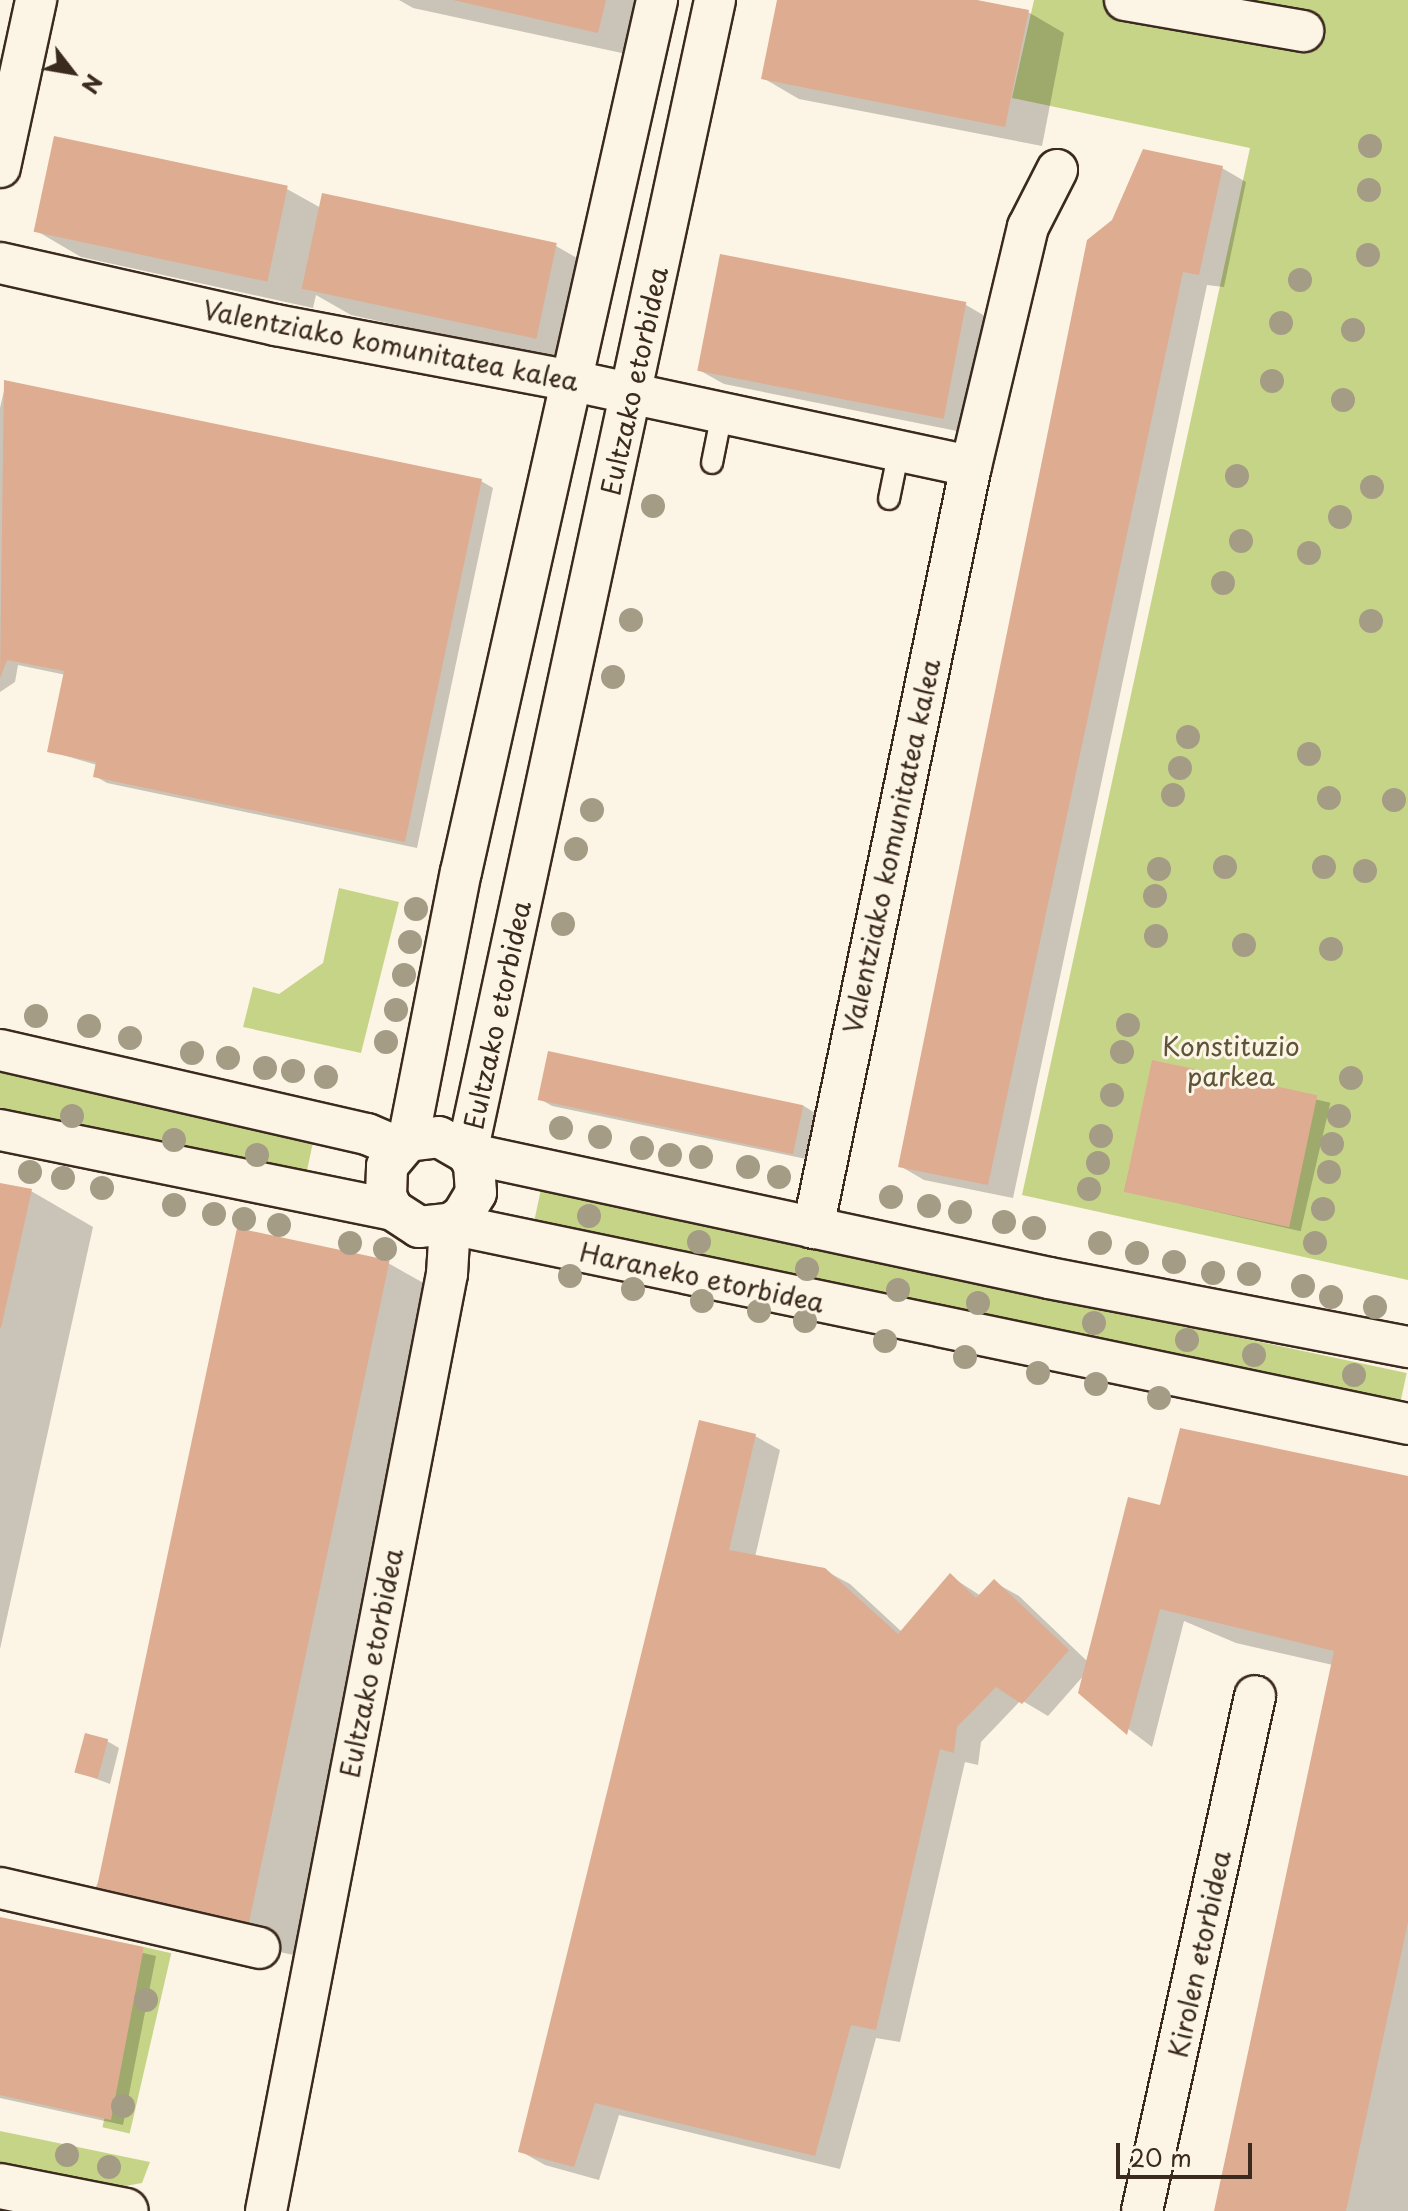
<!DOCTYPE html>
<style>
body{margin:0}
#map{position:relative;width:1408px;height:2211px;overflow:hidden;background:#fcf5e5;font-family:"Playpen Sans",sans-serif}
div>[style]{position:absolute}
.green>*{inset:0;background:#c6d488;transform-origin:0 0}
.shadow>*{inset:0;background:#0003;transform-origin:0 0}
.building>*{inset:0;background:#deac91;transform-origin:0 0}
.roads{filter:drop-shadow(2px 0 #3b2a1e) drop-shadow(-2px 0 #3b2a1e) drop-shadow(0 2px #3b2a1e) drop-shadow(0 -2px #3b2a1e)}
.lane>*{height:20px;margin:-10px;padding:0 10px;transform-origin:10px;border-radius:10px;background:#fcf5e5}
.street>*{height:40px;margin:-20px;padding:0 20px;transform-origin:20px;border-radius:20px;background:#fcf5e5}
.secondary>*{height:44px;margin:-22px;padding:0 22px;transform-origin:22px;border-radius:22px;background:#fcf5e5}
.trees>*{width:24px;height:24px;margin:-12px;border-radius:50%;background:#a59c86}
span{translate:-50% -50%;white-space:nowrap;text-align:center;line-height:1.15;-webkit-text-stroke:6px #fcf5e5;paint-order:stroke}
.street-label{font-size:26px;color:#3b2a1e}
.park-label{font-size:26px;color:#5e5438}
.north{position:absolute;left:32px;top:32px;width:80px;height:80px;-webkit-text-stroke:6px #fcf5e5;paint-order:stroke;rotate:121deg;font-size:22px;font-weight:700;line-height:32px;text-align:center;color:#3b2a1e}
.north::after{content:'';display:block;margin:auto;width:28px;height:36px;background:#3b2a1e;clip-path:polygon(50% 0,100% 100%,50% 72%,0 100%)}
.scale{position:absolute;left:1116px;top:2143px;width:136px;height:36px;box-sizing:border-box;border:4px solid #3b2a1e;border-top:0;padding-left:10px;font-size:24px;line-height:28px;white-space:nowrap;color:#3b2a1e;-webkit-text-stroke:6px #fcf5e5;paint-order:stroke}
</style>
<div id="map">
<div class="green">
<div style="clip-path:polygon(1034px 0,1408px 0,1408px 1280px,1022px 1195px,1250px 148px,1012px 98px)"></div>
<div style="clip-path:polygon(339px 888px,399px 902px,361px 1053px,243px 1027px,253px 987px,279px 994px,323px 963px)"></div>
<div style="left:0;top:1071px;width:321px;height:40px;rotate:12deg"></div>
<div style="left:541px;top:1189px;width:885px;height:35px;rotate:12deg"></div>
<div style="left:144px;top:1947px;width:28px;height:185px;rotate:13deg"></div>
<div style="clip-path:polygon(0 2131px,150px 2162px,142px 2183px,120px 2187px,0 2164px)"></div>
</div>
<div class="shadow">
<div style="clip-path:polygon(399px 0,658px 0,645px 58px,413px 8px)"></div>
<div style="clip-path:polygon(779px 0,967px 0,1028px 12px,1064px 33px,1042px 146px,799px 99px,763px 78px)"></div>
<div style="clip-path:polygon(1222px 168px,1246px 182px,1224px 287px,1207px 285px,1013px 1198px,924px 1180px,900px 1166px,1089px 242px)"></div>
<div style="clip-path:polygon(287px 189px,321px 208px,556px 246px,603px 273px,582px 365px,351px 315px,316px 295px,313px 308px,81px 257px,35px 230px)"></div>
<div style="clip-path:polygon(966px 305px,990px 319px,967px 433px,724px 384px,699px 370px)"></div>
<div style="clip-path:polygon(6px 382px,481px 481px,493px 488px,417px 848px,107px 783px,95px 776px,97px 765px,49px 751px,66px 675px,18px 665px,15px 682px,0 692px,0 408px)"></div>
<div style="left:1154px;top:1062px;width:181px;height:132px;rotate:13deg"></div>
<div style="clip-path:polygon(540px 1099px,804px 1106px,815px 1113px,806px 1159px,552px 1106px)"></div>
<div style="clip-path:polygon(0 1185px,31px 1191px,93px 1227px,0 1649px)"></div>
<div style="clip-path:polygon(388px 1263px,450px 1298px,307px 1958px,157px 1925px,95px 1889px)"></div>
<div style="clip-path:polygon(1181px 1430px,1408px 1478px,1408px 2211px,1216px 2211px,1333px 1665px,1236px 1643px,1184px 1621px,1152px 1747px,1080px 1692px,1085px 1674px,1048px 1716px,1021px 1700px,981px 1742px,978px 1765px,965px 1762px,900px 2042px,876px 2038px,840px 2169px,619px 2115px,599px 2180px,545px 2165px,520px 2151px,755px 1436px,780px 1450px,755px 1557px,824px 1570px,850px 1584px,902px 1632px,950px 1576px,981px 1596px,994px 1582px,1019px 1596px,1088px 1662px,1162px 1507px)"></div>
<div style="clip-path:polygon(107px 1741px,119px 1748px,110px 1784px,78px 1772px)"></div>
<div style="clip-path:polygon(0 1919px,156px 1956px,123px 2125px,0 2098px)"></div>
</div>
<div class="building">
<div style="clip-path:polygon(453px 0,606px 0,598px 33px)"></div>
<div style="clip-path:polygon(777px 0,977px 0,1029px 10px,1005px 127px,761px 79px)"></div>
<div style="left:54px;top:136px;width:239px;height:98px;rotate:12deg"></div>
<div style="clip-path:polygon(1143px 149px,1223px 166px,1199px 275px,1183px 272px,988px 1185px,898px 1167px,1087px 240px,1112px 220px)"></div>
<div style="left:322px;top:193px;width:240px;height:98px;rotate:12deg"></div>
<div style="left:720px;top:254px;width:251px;height:119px;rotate:11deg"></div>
<div style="clip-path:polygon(4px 380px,482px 479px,405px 842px,93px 777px,96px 762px,47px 752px,64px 671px,7px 660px,0 678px)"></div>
<div style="left:548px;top:1051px;width:261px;height:50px;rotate:12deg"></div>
<div style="left:1152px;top:1060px;width:169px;height:135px;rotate:12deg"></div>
<div style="clip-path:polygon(0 1183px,32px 1189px,1px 1328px,0 1327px)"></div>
<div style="left:237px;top:1228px;width:156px;height:677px;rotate:12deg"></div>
<div style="clip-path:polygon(699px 1420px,756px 1434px,729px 1550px,825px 1568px,898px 1634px,950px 1573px,976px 1598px,994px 1579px,1069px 1650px,1022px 1704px,996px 1687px,957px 1727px,954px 1753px,940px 1749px,876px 2030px,851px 2025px,815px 2156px,595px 2103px,574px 2167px,518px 2152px)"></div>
<div style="clip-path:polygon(1180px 1428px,1408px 1476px,1408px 1922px,1346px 2211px,1214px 2211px,1334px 1651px,1160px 1609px,1127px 1735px,1078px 1693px,1128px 1497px,1160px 1505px)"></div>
<div style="left:85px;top:1733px;width:24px;height:41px;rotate:15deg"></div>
<div style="clip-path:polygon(0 1917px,144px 1947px,111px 2120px,0 2095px)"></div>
</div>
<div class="roads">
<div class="lane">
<div style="left:712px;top:463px;width:51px;rotate:-78.7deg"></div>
<div style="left:889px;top:499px;width:50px;rotate:-78.5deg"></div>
</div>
<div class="street">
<div style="left:1125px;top:0;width:181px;rotate:9.9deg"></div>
<div style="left:0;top:167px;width:171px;rotate:-77.8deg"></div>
<div style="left:0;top:263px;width:283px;rotate:12.7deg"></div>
<div style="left:276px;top:325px;width:302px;rotate:10.7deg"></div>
<div style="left:573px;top:381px;width:407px;rotate:12.1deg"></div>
<div style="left:0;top:1050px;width:376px;rotate:12.9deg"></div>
<div style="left:367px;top:1134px;width:36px;rotate:23deg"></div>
<div style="left:0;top:1130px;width:401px;rotate:11.5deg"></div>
<div style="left:393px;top:1210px;width:31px;rotate:33deg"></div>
<div style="left:419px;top:1227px;width:31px;rotate:-6deg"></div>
<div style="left:450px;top:1224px;width:979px;rotate:11.79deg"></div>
<div style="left:408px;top:1141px;width:31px;rotate:-7deg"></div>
<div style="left:439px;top:1137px;width:32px;rotate:30deg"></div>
<div style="left:467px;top:1153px;width:595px;rotate:12.12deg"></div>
<div style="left:1049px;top:1278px;width:366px;rotate:10.9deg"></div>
<div style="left:393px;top:1210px;width:16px;rotate:-117deg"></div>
<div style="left:386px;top:1196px;width:30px;rotate:-88deg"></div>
<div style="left:387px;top:1166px;width:33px;rotate:-50deg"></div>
<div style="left:408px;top:1141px;width:274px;rotate:-78.9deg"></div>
<div style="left:461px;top:872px;width:894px;rotate:-77.33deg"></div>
<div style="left:450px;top:1224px;width:14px;rotate:-34deg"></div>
<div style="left:462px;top:1216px;width:27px;rotate:-59deg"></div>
<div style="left:476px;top:1193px;width:28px;rotate:-94deg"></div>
<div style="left:474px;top:1165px;width:14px;rotate:-120deg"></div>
<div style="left:467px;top:1153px;width:1179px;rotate:-77.86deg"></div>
<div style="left:813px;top:1228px;width:778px;rotate:-78.29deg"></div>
<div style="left:971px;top:466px;width:246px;rotate:-76.6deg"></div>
<div style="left:1028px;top:227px;width:64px;rotate:-63deg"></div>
<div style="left:0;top:1888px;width:266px;rotate:13deg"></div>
<div style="left:266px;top:2211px;width:954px;rotate:-79.07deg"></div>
<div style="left:447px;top:1274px;width:50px;rotate:-86.6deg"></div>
<div style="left:1142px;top:2211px;width:527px;rotate:-77.62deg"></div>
</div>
<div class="secondary">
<div style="left:0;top:2186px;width:128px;rotate:11.2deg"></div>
</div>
</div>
<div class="trees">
<div style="left:1370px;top:146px"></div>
<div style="left:1369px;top:190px"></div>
<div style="left:1368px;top:255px"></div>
<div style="left:1300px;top:280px"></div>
<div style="left:1281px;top:323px"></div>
<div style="left:1353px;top:330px"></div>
<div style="left:1272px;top:381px"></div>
<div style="left:1343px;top:400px"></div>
<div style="left:1237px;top:476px"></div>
<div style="left:1372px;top:487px"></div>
<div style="left:653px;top:506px"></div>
<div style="left:1340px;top:517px"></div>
<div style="left:1241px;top:541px"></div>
<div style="left:1309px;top:553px"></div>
<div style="left:1223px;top:583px"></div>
<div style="left:631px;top:620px"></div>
<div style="left:1371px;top:621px"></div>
<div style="left:613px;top:677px"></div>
<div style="left:1188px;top:737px"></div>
<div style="left:1309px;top:754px"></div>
<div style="left:1180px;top:768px"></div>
<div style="left:1173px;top:795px"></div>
<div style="left:1329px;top:798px"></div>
<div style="left:1394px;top:800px"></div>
<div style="left:592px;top:810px"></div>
<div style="left:576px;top:849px"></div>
<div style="left:1225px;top:867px"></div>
<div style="left:1324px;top:867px"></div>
<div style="left:1159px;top:869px"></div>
<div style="left:1365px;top:871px"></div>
<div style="left:1155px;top:896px"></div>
<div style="left:416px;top:909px"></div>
<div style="left:563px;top:924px"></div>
<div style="left:1156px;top:936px"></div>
<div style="left:410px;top:942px"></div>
<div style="left:1244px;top:945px"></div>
<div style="left:1331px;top:949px"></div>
<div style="left:404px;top:975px"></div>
<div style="left:396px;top:1010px"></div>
<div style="left:36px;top:1016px"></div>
<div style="left:1128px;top:1025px"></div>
<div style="left:89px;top:1026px"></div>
<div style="left:130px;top:1038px"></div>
<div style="left:386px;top:1042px"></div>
<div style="left:1122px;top:1052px"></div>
<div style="left:192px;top:1053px"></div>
<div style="left:228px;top:1058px"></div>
<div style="left:265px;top:1068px"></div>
<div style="left:293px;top:1071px"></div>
<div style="left:326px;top:1077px"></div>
<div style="left:1351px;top:1078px"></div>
<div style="left:1112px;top:1095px"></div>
<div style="left:72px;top:1116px"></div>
<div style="left:1339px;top:1116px"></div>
<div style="left:561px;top:1128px"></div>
<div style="left:1101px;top:1136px"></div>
<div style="left:600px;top:1137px"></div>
<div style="left:174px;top:1140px"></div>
<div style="left:1332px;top:1144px"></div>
<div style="left:642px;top:1148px"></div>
<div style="left:257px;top:1155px"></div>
<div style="left:670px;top:1155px"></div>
<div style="left:701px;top:1157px"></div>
<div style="left:1098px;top:1163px"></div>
<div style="left:748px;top:1167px"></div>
<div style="left:30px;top:1172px"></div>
<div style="left:1329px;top:1172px"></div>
<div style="left:779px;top:1177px"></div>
<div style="left:63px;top:1178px"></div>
<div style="left:102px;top:1188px"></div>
<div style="left:1089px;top:1189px"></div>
<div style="left:891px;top:1197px"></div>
<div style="left:174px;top:1205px"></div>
<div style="left:929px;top:1206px"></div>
<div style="left:1323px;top:1209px"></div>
<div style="left:960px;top:1212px"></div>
<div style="left:214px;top:1214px"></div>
<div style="left:589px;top:1216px"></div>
<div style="left:244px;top:1219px"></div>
<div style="left:1004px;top:1222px"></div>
<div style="left:279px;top:1225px"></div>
<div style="left:1034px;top:1228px"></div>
<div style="left:699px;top:1242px"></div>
<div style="left:350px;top:1243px"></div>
<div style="left:1100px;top:1243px"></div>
<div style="left:1315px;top:1243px"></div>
<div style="left:385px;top:1249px"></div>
<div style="left:1137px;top:1253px"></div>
<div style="left:1174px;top:1262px"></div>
<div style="left:807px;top:1269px"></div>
<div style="left:1213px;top:1273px"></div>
<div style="left:1249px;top:1274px"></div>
<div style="left:570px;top:1276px"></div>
<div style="left:1303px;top:1286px"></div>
<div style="left:633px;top:1289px"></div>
<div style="left:898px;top:1290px"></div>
<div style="left:1331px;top:1297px"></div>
<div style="left:702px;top:1301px"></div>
<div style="left:978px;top:1303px"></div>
<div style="left:1375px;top:1307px"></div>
<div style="left:759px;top:1311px"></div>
<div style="left:805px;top:1321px"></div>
<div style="left:1094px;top:1323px"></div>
<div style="left:1187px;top:1340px"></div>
<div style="left:885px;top:1341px"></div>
<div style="left:1254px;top:1355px"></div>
<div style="left:965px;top:1357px"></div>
<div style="left:1038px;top:1373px"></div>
<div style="left:1354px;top:1375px"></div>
<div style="left:1096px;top:1384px"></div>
<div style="left:1159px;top:1398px"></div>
<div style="left:146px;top:2000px"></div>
<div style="left:123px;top:2106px"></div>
<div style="left:67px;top:2155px"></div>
<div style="left:109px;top:2167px"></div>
</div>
<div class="street-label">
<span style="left:391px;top:345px;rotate:11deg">Valentziako komunitatea kalea</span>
<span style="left:634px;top:381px;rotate:-78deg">Eultzako etorbidea</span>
<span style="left:891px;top:846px;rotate:-78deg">Valentziako komunitatea kalea</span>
<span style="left:497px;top:1015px;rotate:-78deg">Eultzako etorbidea</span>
<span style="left:702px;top:1277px;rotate:12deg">Haraneko etorbidea</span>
<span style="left:371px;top:1663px;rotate:-79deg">Eultzako etorbidea</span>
<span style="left:1199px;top:1954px;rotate:-78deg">Kirolen etorbidea</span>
</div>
<div class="park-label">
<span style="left:1231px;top:1061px">Konstituzio<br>parkea</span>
</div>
<div class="north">N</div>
<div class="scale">20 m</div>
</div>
